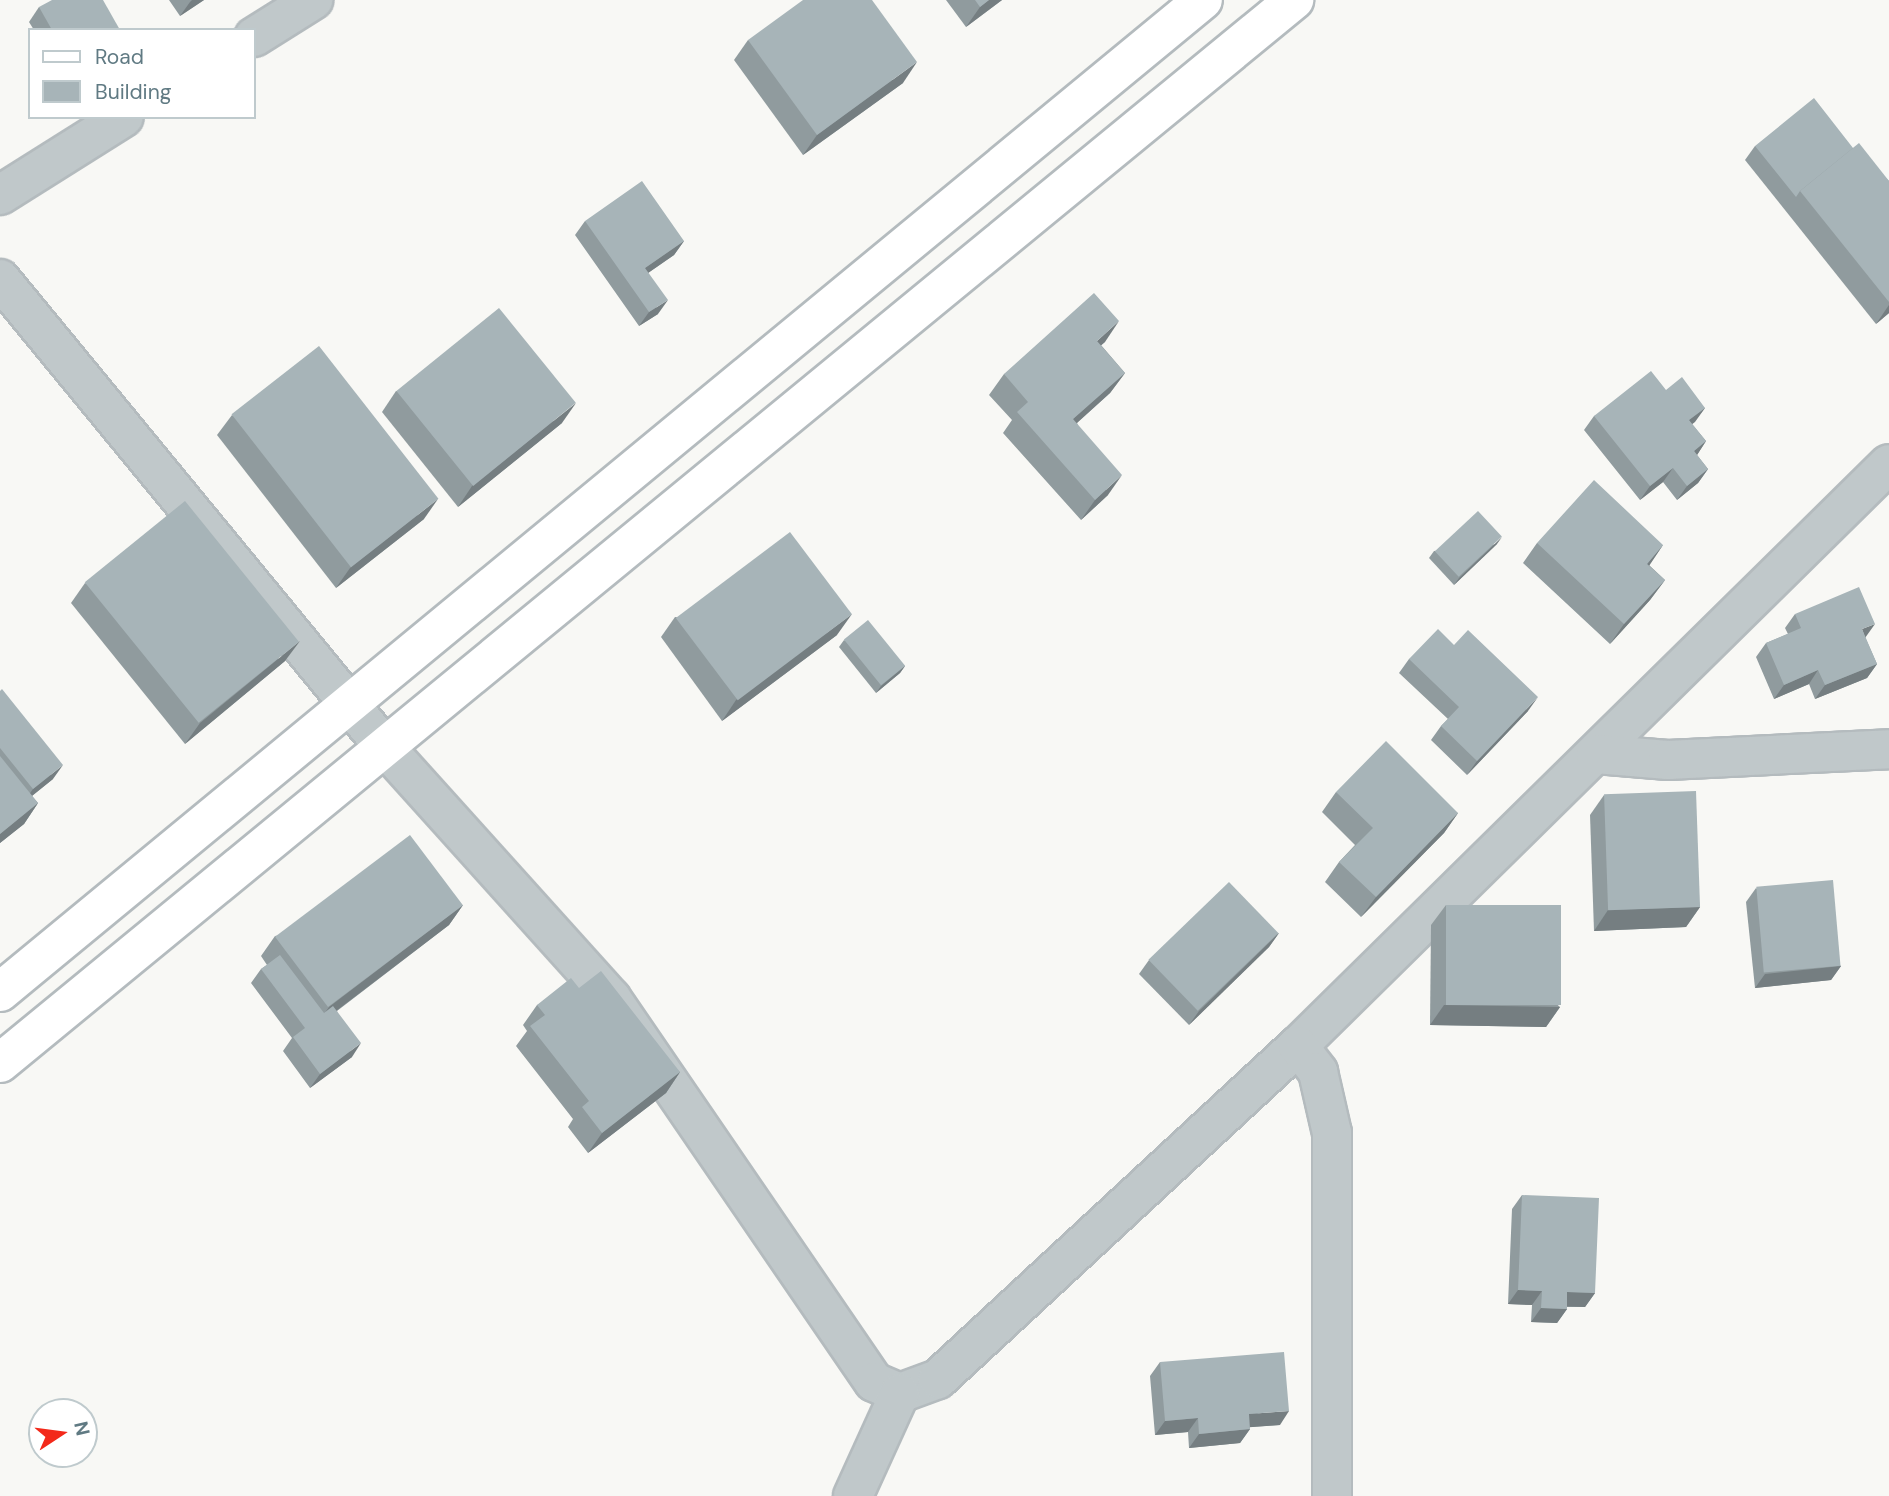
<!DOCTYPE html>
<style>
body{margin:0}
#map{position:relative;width:1889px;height:1496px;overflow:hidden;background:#f8f8f5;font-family:"DM Sans",sans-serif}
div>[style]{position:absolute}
.roads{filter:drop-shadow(2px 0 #b4bbbe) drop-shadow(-2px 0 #b4bbbe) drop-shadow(0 2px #b4bbbe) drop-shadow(0 -2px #b4bbbe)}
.minor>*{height:38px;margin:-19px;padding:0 19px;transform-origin:19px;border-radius:19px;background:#c0c8ca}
.major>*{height:38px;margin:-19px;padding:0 19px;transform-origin:19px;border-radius:19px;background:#fff}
.wall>*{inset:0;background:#909b9e}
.shaded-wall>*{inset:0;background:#757e81}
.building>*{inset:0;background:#a7b4b8;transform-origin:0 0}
span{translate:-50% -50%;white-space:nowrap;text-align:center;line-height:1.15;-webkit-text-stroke:7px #fff;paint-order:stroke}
.legend{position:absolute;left:28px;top:28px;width:228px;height:91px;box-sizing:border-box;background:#fff;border:2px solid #bfcacd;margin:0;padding:9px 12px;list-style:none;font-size:21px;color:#607a83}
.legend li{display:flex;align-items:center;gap:14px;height:35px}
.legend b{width:35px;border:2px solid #bfcacd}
.north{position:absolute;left:28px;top:1398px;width:70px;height:70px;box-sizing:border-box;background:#fff;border:2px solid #bfcacd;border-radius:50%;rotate:77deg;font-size:19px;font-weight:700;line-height:28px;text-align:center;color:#607a83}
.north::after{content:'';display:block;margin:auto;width:24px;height:32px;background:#f3291a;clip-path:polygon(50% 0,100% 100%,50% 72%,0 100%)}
</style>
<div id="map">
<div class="roads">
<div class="minor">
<div style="left:254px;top:37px;width:70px;rotate:-32.1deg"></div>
<div style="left:0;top:195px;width:146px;rotate:-32.2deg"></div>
<div style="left:0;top:279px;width:603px;rotate:50.58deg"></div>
<div style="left:383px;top:745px;width:341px;rotate:48deg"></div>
<div style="left:611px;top:998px;width:465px;rotate:55.6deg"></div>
<div style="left:874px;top:1382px;width:28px;rotate:23deg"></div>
<div style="left:900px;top:1393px;width:40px;rotate:-20.2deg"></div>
<div style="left:938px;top:1379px;width:490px;rotate:-42.8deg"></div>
<div style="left:1298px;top:1046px;width:829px;rotate:-44.56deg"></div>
<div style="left:1596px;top:754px;width:72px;rotate:4.8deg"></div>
<div style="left:1668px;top:760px;width:221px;rotate:-2.8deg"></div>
<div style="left:1298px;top:1046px;width:33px;rotate:52deg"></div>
<div style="left:1318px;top:1072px;width:63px;rotate:77.1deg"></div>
<div style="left:1332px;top:1133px;width:363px;rotate:90deg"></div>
<div style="left:853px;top:1496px;width:113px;rotate:-65.5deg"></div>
</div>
<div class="major">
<div style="left:0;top:992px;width:1559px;rotate:-39.51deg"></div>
<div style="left:0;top:1063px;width:1675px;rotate:-39.4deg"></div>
</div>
</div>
<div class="wall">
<div style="clip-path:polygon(169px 0,204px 0,180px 16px)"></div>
<div style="clip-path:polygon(946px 0,1002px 0,966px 27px)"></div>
<div style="clip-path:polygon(39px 7px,120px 30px,34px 30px,29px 22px)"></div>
<div style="clip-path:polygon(748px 40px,903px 83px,803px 155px,734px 60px)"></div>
<div style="clip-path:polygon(1755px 146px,1853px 148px,1889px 181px,1889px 313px,1876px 324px,1745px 160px)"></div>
<div style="clip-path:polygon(585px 221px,684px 241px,674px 255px,648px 273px,658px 314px,639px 326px,575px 235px)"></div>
<div style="clip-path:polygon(1105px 342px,1101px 345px,1125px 373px,1110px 393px,1077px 423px,1108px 495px,1081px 520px,1003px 433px,1012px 420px,989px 395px,1004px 374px)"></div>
<div style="clip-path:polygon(1666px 390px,1705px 408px,1692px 424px,1706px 441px,1697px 455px,1708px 469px,1698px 483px,1677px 500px,1663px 482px,1640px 500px,1584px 430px,1594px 416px)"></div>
<div style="clip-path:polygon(396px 391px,562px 423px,458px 507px,382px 412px)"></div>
<div style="clip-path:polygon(232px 415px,424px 519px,336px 588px,217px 435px)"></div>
<div style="clip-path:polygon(1537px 543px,1663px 545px,1649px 565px,1665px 580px,1650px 600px,1610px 644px,1523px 563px)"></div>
<div style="clip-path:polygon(1497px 544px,1454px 585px,1429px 558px,1434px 551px)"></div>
<div style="clip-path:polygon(85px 583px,285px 661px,185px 744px,71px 603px)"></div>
<div style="clip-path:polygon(1795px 614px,1865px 637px,1877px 664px,1867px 678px,1815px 699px,1809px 684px,1774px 699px,1756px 657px,1766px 643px,1788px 634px,1785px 628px)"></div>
<div style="clip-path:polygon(675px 617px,837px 635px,722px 721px,661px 637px)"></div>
<div style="clip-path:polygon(844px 640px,905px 666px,900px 673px,876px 693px,839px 647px)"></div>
<div style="clip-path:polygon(1454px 645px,1528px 711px,1467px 775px,1431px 740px,1441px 726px,1448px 719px,1399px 673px,1409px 659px)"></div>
<div style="clip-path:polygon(0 691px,53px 779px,32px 796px,38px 803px,24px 824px,0 843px)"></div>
<div style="clip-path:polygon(1336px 792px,1458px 813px,1444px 833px,1361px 917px,1325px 882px,1339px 862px,1355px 845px,1322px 812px)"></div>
<div style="clip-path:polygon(1604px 795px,1700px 907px,1686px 927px,1594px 931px,1590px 815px)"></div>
<div style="clip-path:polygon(1756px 888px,1841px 966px,1831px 980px,1755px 988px,1746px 902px)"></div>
<div style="clip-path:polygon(463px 905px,449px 925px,337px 1011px,352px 1057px,310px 1088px,283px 1051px,292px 1038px,251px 983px,261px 969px,267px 965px,261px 956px,275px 936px)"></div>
<div style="clip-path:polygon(1446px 905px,1560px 1007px,1546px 1027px,1430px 1025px,1431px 925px)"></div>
<div style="clip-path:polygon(1279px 933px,1269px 947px,1189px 1025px,1139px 974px,1149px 960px)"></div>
<div style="clip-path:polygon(579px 988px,680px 1072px,666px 1093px,588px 1153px,568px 1127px,573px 1119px,516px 1046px,527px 1031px,523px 1025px,537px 1005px)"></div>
<div style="clip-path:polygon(1522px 1195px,1595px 1293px,1585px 1307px,1567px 1307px,1567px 1309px,1557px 1323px,1531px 1322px,1532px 1305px,1508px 1304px,1512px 1209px)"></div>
<div style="clip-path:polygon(1160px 1362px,1280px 1425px,1250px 1427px,1250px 1429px,1240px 1443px,1189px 1448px,1188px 1432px,1155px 1435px,1150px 1376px)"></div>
</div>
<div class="shaded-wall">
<div style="clip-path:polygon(192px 0,204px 0,180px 16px,190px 2px)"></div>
<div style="clip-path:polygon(989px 0,1002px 0,966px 27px,980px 7px)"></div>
<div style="clip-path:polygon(917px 62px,903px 83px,803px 155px,817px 135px)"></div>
<div style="clip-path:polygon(684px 241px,674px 255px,635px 282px,645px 268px)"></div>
<div style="clip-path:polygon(668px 300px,658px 314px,639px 326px,649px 312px)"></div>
<div style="clip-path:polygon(1889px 305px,1889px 313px,1876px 324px)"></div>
<div style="clip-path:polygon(1119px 321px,1105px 342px,1083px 361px,1097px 341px)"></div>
<div style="clip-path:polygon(1125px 373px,1110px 393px,1059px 439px,1073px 419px)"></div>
<div style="clip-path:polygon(576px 403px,562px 423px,458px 507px,472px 486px)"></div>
<div style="clip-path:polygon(1705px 408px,1695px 422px,1679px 434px,1689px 420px)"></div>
<div style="clip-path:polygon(1706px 441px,1697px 455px,1694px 451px)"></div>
<div style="clip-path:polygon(1673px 468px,1663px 482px,1640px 500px,1650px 486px)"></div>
<div style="clip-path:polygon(1708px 469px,1698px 483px,1677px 500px,1687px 486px)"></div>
<div style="clip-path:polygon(1122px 475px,1108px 495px,1081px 520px,1095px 500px)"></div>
<div style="clip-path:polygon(438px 499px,424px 519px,336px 588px,350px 568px)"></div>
<div style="clip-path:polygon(1502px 537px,1497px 544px,1454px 585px,1459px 578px)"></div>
<div style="clip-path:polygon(1663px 545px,1649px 566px,1647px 564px)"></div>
<div style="clip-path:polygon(1665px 580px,1650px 600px,1610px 644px,1624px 624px)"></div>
<div style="clip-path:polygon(852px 614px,837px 635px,722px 721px,736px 700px)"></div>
<div style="clip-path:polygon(1875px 624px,1865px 638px,1862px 629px)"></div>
<div style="clip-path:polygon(300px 641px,285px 661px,185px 744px,200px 723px)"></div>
<div style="clip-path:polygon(1877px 664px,1867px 678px,1815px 699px,1825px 685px)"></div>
<div style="clip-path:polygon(905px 666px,900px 673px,876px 693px,881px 686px)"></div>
<div style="clip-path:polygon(1818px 670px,1809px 684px,1774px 699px,1784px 685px)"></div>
<div style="clip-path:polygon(1538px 697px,1528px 711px,1467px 775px,1477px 761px)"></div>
<div style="clip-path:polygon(63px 765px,53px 779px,23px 803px,33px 789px)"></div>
<div style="clip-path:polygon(38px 803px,24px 824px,0 843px,0 834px)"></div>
<div style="clip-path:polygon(1458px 813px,1444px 833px,1361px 917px,1376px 897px)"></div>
<div style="clip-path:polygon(463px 905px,449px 925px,315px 1027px,329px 1007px)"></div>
<div style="clip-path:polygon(1700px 907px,1686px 927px,1594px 931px,1608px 910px)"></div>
<div style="clip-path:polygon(1279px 933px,1269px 947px,1189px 1025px,1199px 1011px)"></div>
<div style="clip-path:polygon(1841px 966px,1831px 980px,1755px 988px,1765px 974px)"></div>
<div style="clip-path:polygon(1444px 1005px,1560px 1007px,1546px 1027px,1430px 1025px)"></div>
<div style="clip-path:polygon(361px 1043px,352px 1057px,310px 1088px,320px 1074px)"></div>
<div style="clip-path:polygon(680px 1072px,666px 1093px,588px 1153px,602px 1133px)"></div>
<div style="clip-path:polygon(1518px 1290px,1542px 1291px,1532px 1305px,1508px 1304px)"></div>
<div style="clip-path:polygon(1567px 1292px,1595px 1293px,1585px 1307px,1557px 1306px)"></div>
<div style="clip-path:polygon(1541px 1308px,1567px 1309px,1557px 1323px,1531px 1322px)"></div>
<div style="clip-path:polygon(1289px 1411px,1280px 1425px,1239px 1428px,1249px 1414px)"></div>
<div style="clip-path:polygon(1198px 1418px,1188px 1432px,1155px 1435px,1165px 1421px)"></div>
<div style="clip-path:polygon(1250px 1429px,1240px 1443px,1189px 1448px,1199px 1434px)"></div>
</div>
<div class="building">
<div style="clip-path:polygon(52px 0,103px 0,120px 30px,52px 30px,39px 7px)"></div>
<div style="clip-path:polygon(803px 0,872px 0,917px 62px,817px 135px,748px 40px)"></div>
<div style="clip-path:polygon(975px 0,989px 0,980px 7px)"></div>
<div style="clip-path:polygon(1814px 98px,1853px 148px,1800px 191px,1796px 197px,1755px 146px)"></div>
<div style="clip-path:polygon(1859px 143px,1889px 181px,1889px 302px,1800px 191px)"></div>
<div style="clip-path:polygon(642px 181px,684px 241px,645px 268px,668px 300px,649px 312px,585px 221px)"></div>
<div style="clip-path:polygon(1094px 293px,1119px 321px,1097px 341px,1125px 373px,1073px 419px,1122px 475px,1095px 500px,1017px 412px,1028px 402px,1004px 374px)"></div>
<div style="left:499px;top:308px;width:122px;height:132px;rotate:51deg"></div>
<div style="left:319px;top:346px;width:194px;height:111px;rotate:52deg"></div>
<div style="clip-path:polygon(1651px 371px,1666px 390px,1682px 377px,1705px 408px,1689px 420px,1706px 441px,1694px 451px,1708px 469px,1687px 486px,1673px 468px,1650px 486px,1594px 416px)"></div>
<div style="clip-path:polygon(1594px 480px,1663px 545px,1647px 564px,1665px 580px,1624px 624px,1537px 543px)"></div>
<div style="left:185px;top:501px;width:181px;height:129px;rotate:51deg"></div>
<div style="left:1478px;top:511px;width:35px;height:59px;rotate:47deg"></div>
<div style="left:790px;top:532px;width:103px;height:143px;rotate:53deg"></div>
<div style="clip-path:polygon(1859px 587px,1875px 624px,1862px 629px,1877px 664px,1825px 685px,1818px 670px,1784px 685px,1766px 643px,1801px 628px,1795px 614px)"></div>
<div style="left:868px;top:620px;width:59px;height:31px;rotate:51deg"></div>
<div style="clip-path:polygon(1438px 629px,1454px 645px,1468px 630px,1538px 697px,1477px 761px,1441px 726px,1459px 707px,1409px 659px)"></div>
<div style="clip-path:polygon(2px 689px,63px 765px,33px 789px,0 748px,0 691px)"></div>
<div style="clip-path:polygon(1386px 741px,1458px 813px,1376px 897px,1339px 862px,1373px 828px,1336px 792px)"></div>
<div style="clip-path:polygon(0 756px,38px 803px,0 834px)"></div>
<div style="left:1696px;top:791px;width:116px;height:92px;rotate:88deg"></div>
<div style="left:410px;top:835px;width:88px;height:169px;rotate:53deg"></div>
<div style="left:1833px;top:880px;width:86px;height:77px;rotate:85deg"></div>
<div style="left:1229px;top:882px;width:71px;height:112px;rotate:46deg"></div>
<div style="left:1446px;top:905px;width:115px;height:100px"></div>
<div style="clip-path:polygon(280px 955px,324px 1013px,333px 1006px,361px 1043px,320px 1074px,293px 1037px,305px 1028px,261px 969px)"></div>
<div style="clip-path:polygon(601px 971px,680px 1072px,602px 1133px,582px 1107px,589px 1101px,530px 1026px,545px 1015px,537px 1005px,571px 978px,579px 988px)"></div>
<div style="clip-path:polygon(1522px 1195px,1599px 1198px,1595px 1293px,1567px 1292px,1567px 1309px,1541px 1308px,1542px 1291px,1518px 1290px)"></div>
<div style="clip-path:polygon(1284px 1352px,1289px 1411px,1249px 1414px,1250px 1429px,1199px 1434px,1198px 1418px,1165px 1421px,1160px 1362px)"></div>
</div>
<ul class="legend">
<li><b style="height:9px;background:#fff"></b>Road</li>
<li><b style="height:19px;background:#a7b4b8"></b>Building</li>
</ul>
<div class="north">N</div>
</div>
